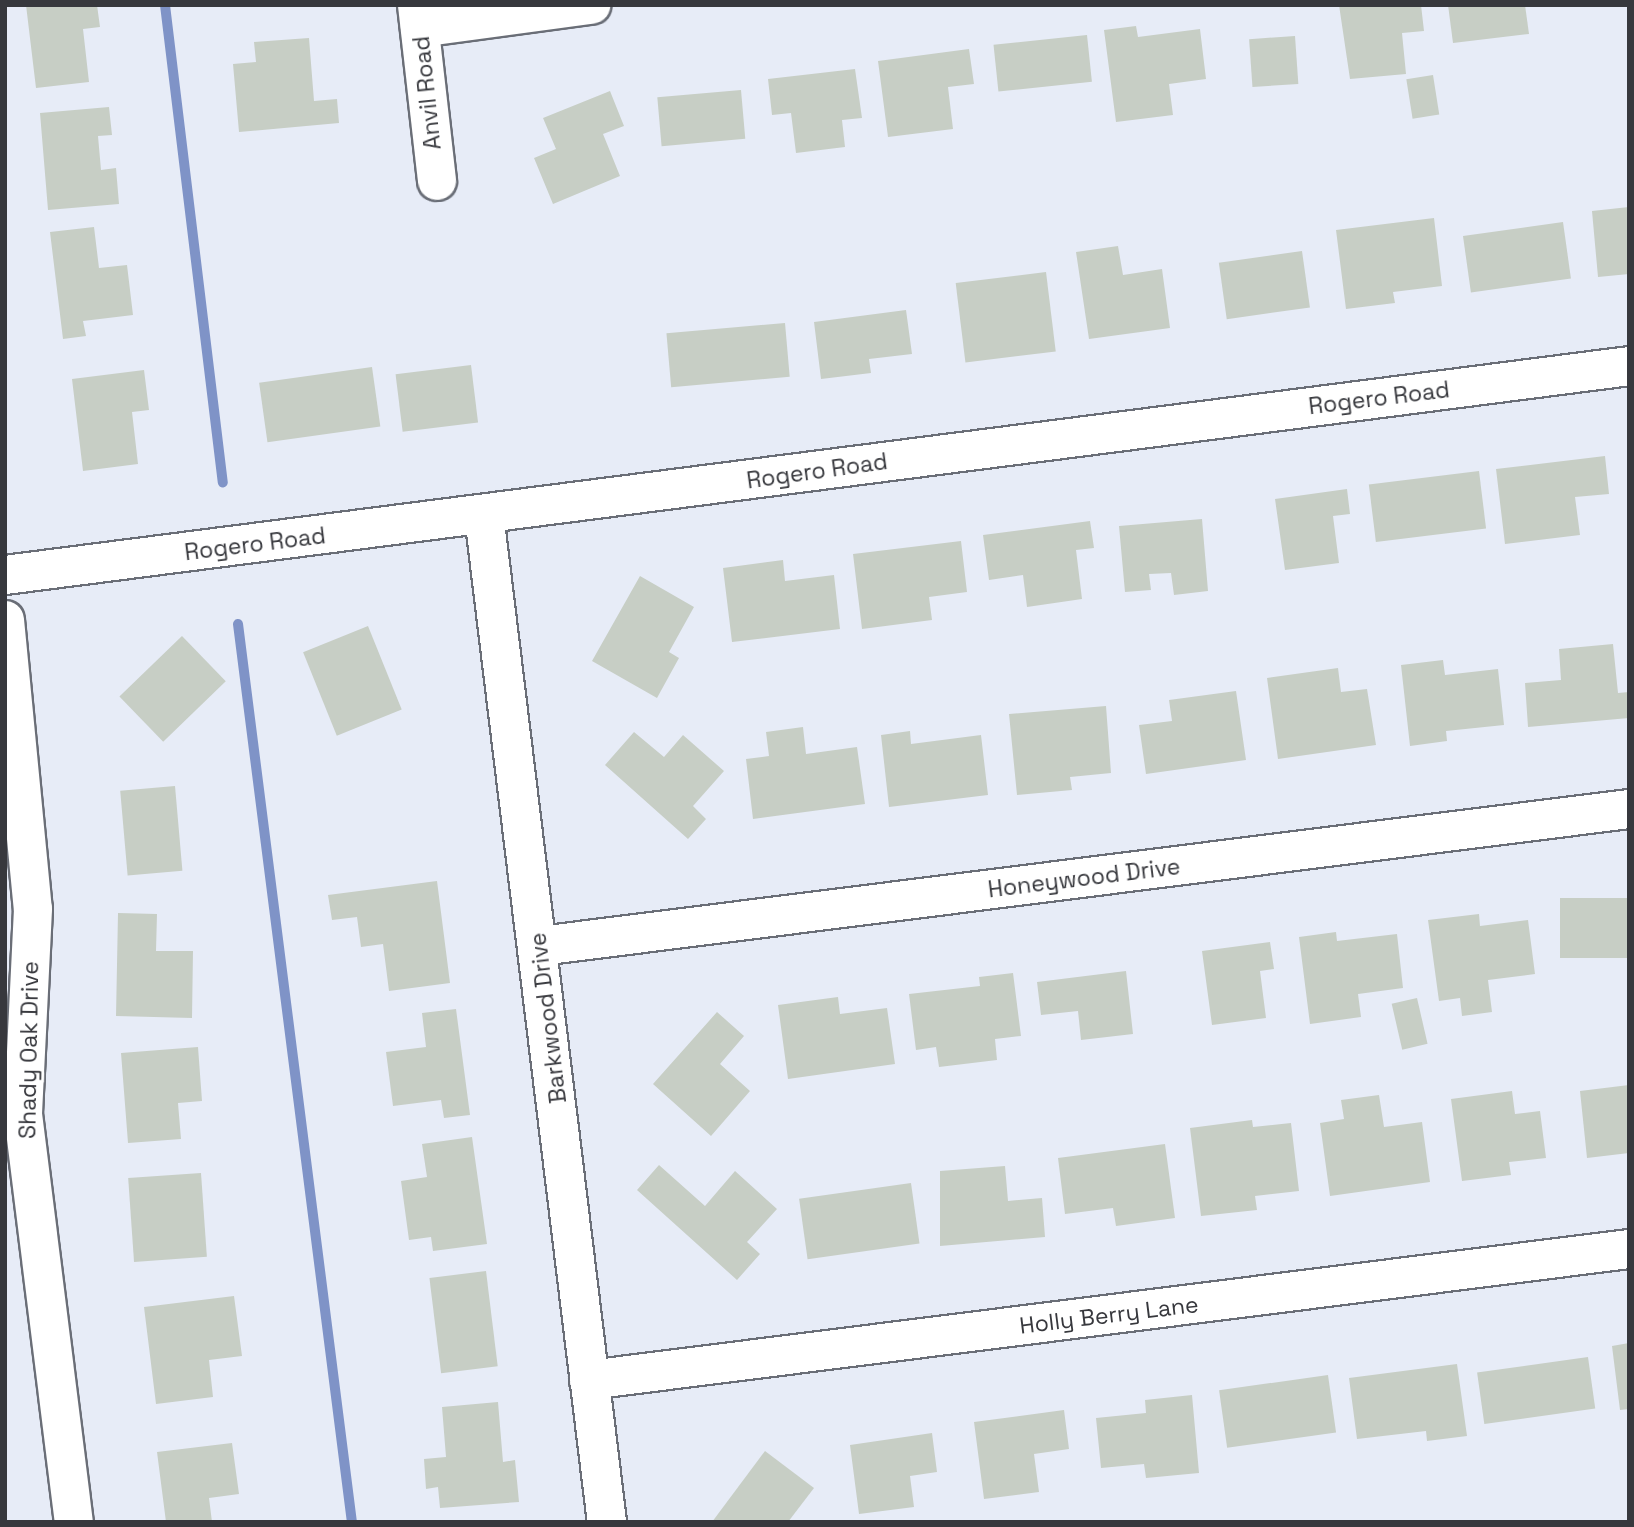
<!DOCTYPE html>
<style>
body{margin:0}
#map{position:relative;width:1634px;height:1527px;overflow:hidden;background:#e7ecf7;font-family:"Space Grotesk",sans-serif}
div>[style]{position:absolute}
.stream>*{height:10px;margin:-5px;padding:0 5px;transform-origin:5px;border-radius:5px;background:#7f93c7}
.building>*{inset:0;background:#c7cec5;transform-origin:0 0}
.roads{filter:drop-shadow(2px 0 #6a6e77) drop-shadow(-2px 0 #6a6e77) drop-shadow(0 2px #6a6e77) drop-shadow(0 -2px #6a6e77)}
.minor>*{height:38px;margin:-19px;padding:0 19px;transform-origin:19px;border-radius:19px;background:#fff}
span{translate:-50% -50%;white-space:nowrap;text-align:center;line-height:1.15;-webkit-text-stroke:5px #fff;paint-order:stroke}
.street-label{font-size:23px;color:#37383d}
.frame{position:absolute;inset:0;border:7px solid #37383d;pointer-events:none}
</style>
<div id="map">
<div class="stream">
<div style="left:165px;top:5px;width:481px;rotate:83.1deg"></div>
<div style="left:238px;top:624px;width:905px;rotate:82.77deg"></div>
</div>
<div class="building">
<div style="clip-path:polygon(26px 5px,97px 5px,100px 27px,83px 29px,89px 82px,36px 88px)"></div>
<div style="clip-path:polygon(1339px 5px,1421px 5px,1424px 31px,1402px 33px,1406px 74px,1350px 79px)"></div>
<div style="clip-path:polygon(1448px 5px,1525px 5px,1529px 34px,1453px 43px)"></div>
<div style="clip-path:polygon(1136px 26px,1138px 37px,1200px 29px,1206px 79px,1169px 84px,1173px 115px,1116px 122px,1104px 30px)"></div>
<div style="left:1087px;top:35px;width:47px;height:94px;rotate:84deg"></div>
<div style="left:1295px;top:36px;width:48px;height:46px;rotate:86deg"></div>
<div style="clip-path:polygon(309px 38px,314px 101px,337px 99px,339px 123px,239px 132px,233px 64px,256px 62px,254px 42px)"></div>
<div style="clip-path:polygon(969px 49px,974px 84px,948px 87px,953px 129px,888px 137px,878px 61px)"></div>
<div style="clip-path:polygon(855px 69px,862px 118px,842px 120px,845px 147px,796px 153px,791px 113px,772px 115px,768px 79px)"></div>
<div style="left:1433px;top:75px;width:40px;height:27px;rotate:81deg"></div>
<div style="left:741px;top:90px;width:49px;height:84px;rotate:85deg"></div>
<div style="clip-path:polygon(610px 91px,624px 126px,603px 134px,620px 176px,553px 204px,534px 158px,556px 149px,543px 118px)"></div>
<div style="clip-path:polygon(109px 107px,112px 135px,98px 136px,101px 170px,116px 168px,119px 204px,48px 210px,40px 113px)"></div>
<div style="clip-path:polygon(1629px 207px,1629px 274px,1598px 277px,1592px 211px)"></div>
<div style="clip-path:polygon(1434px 218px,1442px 286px,1393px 292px,1395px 303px,1346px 309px,1336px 230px)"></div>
<div style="left:1563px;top:222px;width:57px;height:101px;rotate:82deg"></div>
<div style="clip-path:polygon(94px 227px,99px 268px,127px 265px,133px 315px,83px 321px,86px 336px,63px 339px,50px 232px)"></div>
<div style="clip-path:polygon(1118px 246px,1123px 275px,1162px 269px,1170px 328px,1089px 339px,1076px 252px)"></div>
<div style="left:1302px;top:251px;width:57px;height:84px;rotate:82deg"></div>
<div style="left:1046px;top:272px;width:80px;height:91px;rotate:83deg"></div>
<div style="clip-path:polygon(906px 310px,912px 354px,869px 359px,871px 373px,821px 379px,814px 322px)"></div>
<div style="left:785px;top:323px;width:54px;height:119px;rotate:85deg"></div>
<div style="left:471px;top:365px;width:58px;height:76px;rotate:83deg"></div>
<div style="left:372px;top:367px;width:60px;height:114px;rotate:82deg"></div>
<div style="clip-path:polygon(144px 370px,149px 410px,132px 412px,138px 464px,83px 471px,72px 379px)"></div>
<div style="clip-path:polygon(1605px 456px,1609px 494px,1575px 497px,1580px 535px,1505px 544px,1496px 469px)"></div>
<div style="left:1479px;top:471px;width:58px;height:111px;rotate:83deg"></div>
<div style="clip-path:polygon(1347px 489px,1350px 514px,1333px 516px,1339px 563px,1285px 570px,1275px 499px)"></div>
<div style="clip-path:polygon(1202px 519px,1208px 591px,1174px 595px,1171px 573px,1149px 574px,1151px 590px,1125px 592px,1119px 526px)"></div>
<div style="clip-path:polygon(1090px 521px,1094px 548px,1076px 550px,1082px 599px,1027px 607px,1023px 575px,989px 580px,983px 535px)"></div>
<div style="clip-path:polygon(961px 541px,967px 592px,929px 597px,932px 620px,862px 629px,853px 554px)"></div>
<div style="clip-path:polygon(783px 560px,785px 581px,834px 575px,840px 629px,732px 642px,723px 568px)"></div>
<div style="clip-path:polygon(640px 576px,694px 607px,669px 652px,679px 658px,657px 698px,592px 661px)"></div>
<div style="left:368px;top:626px;width:90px;height:70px;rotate:68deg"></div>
<div style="left:182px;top:636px;width:63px;height:87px;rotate:46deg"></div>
<div style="clip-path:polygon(1613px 644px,1618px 693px,1629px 692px,1629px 718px,1528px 727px,1525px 683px,1561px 680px,1559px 649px)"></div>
<div style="clip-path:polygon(1443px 660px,1445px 675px,1498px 669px,1504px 725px,1446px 731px,1447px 741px,1410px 746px,1401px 665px)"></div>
<div style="clip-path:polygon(1338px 668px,1341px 692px,1367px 689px,1376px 745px,1278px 759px,1267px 678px)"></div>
<div style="clip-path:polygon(1236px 691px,1246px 760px,1146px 774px,1139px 725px,1172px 721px,1169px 700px)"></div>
<div style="clip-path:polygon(1106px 706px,1111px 773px,1070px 777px,1072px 790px,1017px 795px,1009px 714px)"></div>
<div style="clip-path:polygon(803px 727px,806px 754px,857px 747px,865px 804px,753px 819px,746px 759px,769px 756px,766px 732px)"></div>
<div style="clip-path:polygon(910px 731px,911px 744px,981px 735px,988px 795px,889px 807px,881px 735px)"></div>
<div style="clip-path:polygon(634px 732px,664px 757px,683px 735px,724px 771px,693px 806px,706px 819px,688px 839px,605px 765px)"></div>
<div style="left:175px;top:786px;width:85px;height:55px;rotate:85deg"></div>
<div style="clip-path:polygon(437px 881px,450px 983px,389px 991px,383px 944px,361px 947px,357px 917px,332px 920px,328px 895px)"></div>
<div style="left:1629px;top:898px;width:60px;height:69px;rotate:90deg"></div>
<div style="clip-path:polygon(118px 913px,157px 914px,156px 951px,193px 951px,192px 1018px,116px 1016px)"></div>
<div style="clip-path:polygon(1479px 914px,1480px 926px,1528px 920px,1535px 974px,1488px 980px,1492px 1012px,1462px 1016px,1460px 998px,1439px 1001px,1428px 920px)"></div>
<div style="clip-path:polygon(1336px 932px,1337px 941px,1397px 934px,1403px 988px,1358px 994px,1361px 1017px,1310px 1024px,1299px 937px)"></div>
<div style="clip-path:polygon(1270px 942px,1274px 969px,1260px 971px,1266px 1018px,1212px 1025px,1202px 951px)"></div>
<div style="clip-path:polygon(1126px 971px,1133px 1034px,1081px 1040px,1078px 1011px,1041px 1015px,1037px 982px)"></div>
<div style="clip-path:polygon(1013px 973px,1021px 1036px,995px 1039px,997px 1060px,939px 1067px,936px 1047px,916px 1050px,909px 994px,980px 986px,979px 977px)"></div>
<div style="clip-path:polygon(838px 997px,840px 1014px,887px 1008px,895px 1064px,788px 1079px,778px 1005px)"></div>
<div style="left:1417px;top:998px;width:47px;height:26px;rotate:77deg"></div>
<div style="clip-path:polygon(456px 1009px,470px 1115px,444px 1118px,441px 1100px,393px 1106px,386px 1052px,426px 1047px,422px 1013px)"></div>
<div style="clip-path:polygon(717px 1012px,744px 1036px,720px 1064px,750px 1091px,711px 1136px,653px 1084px)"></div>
<div style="clip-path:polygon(198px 1047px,202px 1101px,178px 1103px,181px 1139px,128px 1143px,121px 1053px)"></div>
<div style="clip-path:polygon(1629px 1085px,1629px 1153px,1587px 1158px,1580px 1091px)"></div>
<div style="clip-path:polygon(1512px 1091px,1515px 1114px,1540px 1111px,1546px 1158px,1509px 1162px,1511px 1175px,1462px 1181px,1451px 1099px)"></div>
<div style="clip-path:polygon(1379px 1095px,1384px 1127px,1422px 1122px,1430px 1182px,1330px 1196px,1320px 1123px,1344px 1119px,1341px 1100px)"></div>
<div style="clip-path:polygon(1252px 1120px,1253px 1127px,1291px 1123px,1299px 1191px,1255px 1196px,1257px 1210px,1201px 1216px,1190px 1128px)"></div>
<div style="clip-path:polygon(472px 1137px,487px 1244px,433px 1251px,431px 1237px,409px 1240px,401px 1181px,427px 1177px,422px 1144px)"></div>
<div style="clip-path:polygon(1165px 1144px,1175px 1218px,1116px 1226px,1113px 1208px,1065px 1214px,1058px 1158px)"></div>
<div style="clip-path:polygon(659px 1165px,705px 1206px,735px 1171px,777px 1209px,747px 1242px,760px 1254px,737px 1280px,637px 1190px)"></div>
<div style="clip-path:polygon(1005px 1166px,1008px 1201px,1042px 1198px,1045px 1237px,940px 1246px,940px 1171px)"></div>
<div style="left:201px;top:1173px;width:84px;height:73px;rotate:86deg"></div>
<div style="left:911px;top:1183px;width:61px;height:113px;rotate:82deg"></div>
<div style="left:486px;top:1271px;width:96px;height:57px;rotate:83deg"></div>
<div style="clip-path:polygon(234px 1296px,242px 1356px,209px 1360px,213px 1397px,156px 1404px,144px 1307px)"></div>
<div style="clip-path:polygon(1629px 1343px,1629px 1409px,1620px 1410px,1612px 1346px)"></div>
<div style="left:1588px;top:1357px;width:52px;height:112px;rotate:82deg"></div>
<div style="clip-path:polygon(1457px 1364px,1467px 1436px,1427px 1441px,1426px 1431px,1357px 1439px,1349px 1378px)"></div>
<div style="left:1328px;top:1375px;width:58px;height:110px;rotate:82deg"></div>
<div style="clip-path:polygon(1192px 1395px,1199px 1473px,1146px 1478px,1144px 1464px,1101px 1468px,1096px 1418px,1146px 1413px,1145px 1400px)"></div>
<div style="clip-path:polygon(498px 1402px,503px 1462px,515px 1460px,519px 1502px,440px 1508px,438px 1487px,426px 1489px,424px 1459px,446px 1457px,442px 1407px)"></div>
<div style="clip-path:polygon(1064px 1410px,1069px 1449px,1034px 1454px,1039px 1492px,984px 1499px,974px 1422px)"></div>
<div style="clip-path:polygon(932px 1433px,937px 1472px,910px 1476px,914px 1507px,859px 1514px,850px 1445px)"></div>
<div style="clip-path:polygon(232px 1443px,239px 1494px,209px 1498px,212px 1522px,166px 1522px,157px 1452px)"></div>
<div style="clip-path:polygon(765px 1451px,814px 1488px,788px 1522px,712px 1522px)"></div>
</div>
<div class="roads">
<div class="minor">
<div style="left:417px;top:5px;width:177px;rotate:83.5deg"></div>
<div style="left:420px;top:28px;width:173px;rotate:-7.7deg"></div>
<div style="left:484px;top:515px;width:1014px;rotate:83.04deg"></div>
<div style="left:5px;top:575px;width:1637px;rotate:-7.33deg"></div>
<div style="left:5px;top:620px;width:290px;rotate:84.5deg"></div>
<div style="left:33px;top:909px;width:205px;rotate:92.8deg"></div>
<div style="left:23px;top:1114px;width:411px;rotate:82.9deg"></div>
<div style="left:540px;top:946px;width:1098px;rotate:-7.17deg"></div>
<div style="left:589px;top:1380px;width:1048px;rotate:-7.18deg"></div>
</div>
</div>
<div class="street-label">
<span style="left:427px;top:93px;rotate:-96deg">Anvil Road</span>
<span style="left:1379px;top:398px;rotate:-7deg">Rogero Road</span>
<span style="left:817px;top:471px;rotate:-8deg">Rogero Road</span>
<span style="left:255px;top:544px;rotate:-7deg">Rogero Road</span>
<span style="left:1084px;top:878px;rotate:-7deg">Honeywood Drive</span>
<span style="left:548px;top:1018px;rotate:-97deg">Barkwood Drive</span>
<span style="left:29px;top:1050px;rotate:-89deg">Shady Oak Drive</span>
<span style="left:1109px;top:1315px;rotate:-7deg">Holly Berry Lane</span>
</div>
<div class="frame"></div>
</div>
